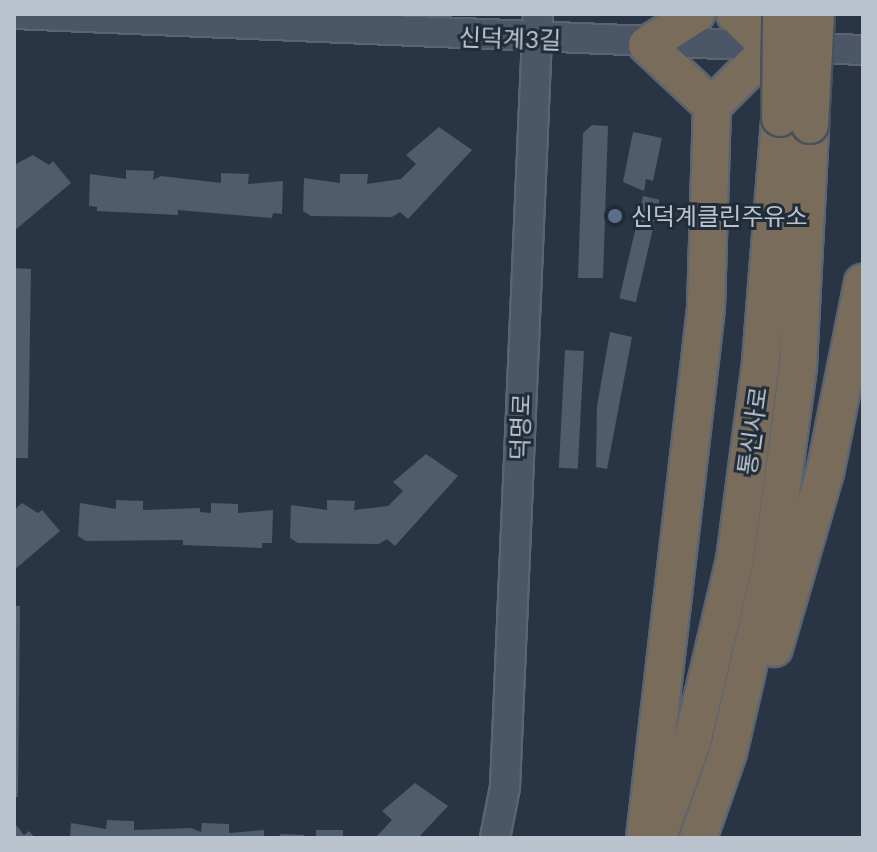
<!DOCTYPE html>
<meta charset="utf-8">
<style>
body{margin:0}
#map{position:relative;width:877px;height:852px;overflow:hidden;background:#293544;font-family:Lato,"Noto Sans KR",sans-serif}
div>[style]{position:absolute}
.building>*{inset:0;background:#4f5c6c;transform-origin:0 0}
.roads{filter:drop-shadow(2px 0 #5b6571) drop-shadow(-2px 0 #5b6571) drop-shadow(0 2px #5b6571) drop-shadow(0 -2px #5b6571)}
.secondary>*{height:28px;margin:-14px;padding:0 14px;transform-origin:14px;border-radius:14px;background:#4b5666}
.highway>*{height:36px;margin:-18px;padding:0 18px;transform-origin:18px;border-radius:18px;background:#796c5a}
.bridges{filter:drop-shadow(2px 0 #47525e) drop-shadow(-2px 0 #47525e) drop-shadow(0 2px #47525e) drop-shadow(0 -2px #47525e)}
.highway-bridge>*{height:36px;margin:-18px;padding:0 18px;transform-origin:18px;border-radius:18px;background:#796c5a}
.dots>*{width:22px;height:22px;translate:-50% -50%;box-sizing:border-box;border:4px solid #212c39;border-radius:50%}
span{translate:-50% -50%;white-space:nowrap;text-align:center;line-height:1.15;-webkit-text-stroke:6px #212c39;paint-order:stroke}
.street-label{font-size:24px;color:#bac2cd}
.poi-label{font-size:24px;color:#bac2cd}
.left{translate:0 -50%;text-align:left}
.frame{position:absolute;inset:0;border:16px solid #bac2cd;pointer-events:none}
</style>
<div id="map">
<div class="building">
<div style="clip-path:polygon(592px 125px,608px 126px,603px 278px,578px 278px,583px 133px)"></div>
<div style="clip-path:polygon(439px 127px,472px 150px,408px 219px,400px 212px,392px 217px,311px 216px,303px 211px,304px 178px,340px 183px,340px 174px,368px 174px,367px 184px,401px 179px,416px 164px,406px 155px)"></div>
<div style="clip-path:polygon(633px 132px,662px 138px,653px 181px,646px 179px,644px 191px,623px 182px)"></div>
<div style="clip-path:polygon(33px 155px,49px 165px,53px 161px,71px 183px,14px 231px,14px 165px)"></div>
<div style="clip-path:polygon(126px 170px,154px 171px,153px 180px,161px 176px,221px 183px,221px 173px,249px 174px,248px 184px,283px 181px,282px 214px,273px 213px,272px 218px,178px 210px,178px 215px,97px 211px,97px 207px,89px 206px,90px 174px,126px 179px)"></div>
<div style="left:643px;top:196px;width:17px;height:105px;rotate:13deg"></div>
<div style="clip-path:polygon(14px 268px,31px 269px,28px 458px,14px 458px)"></div>
<div style="clip-path:polygon(610px 332px,632px 337px,607px 469px,596px 467px,597px 406px)"></div>
<div style="left:565px;top:350px;width:19px;height:118px;rotate:3deg"></div>
<div style="clip-path:polygon(426px 454px,458px 476px,395px 546px,387px 539px,379px 544px,298px 543px,290px 538px,291px 505px,327px 510px,327px 500px,355px 501px,354px 510px,388px 506px,403px 491px,393px 482px)"></div>
<div style="clip-path:polygon(116px 500px,143px 501px,143px 510px,200px 508px,200px 512px,211px 513px,211px 503px,238px 504px,238px 513px,273px 510px,272px 543px,262px 543px,262px 548px,183px 545px,183px 540px,86px 541px,78px 536px,80px 503px,116px 509px)"></div>
<div style="clip-path:polygon(22px 503px,38px 513px,42px 510px,60px 531px,14px 570px,14px 510px)"></div>
<div style="clip-path:polygon(14px 606px,20px 606px,18px 797px,14px 797px)"></div>
<div style="clip-path:polygon(415px 783px,448px 806px,418px 838px,375px 838px,392px 820px,382px 811px)"></div>
<div style="clip-path:polygon(107px 820px,134px 821px,134px 830px,191px 828px,201px 832px,202px 823px,229px 824px,229px 833px,264px 830px,264px 838px,70px 838px,71px 823px,106px 829px)"></div>
<div style="clip-path:polygon(16px 825px,24px 835px,29px 831px,35px 838px,14px 838px)"></div>
<div style="left:316px;top:830px;width:27px;height:8px"></div>
<div style="clip-path:polygon(280px 834px,304px 835px,305px 838px,279px 838px)"></div>
</div>
<div class="roads">
<div class="secondary">
<div style="left:14px;top:14px;width:850px;rotate:2.43deg"></div>
<div style="left:495px;top:838px;width:52px;rotate:-78.9deg"></div>
<div style="left:505px;top:787px;width:774px;rotate:-87.56deg"></div>
</div>
<div class="highway">
<div style="left:712px;top:106px;width:82px;rotate:-45deg"></div>
<div style="left:770px;top:48px;width:49px;rotate:-135.8deg"></div>
<div style="left:774px;top:648px;width:182px;rotate:-73.8deg"></div>
<div style="left:825px;top:473px;width:194px;rotate:-78.7deg"></div>
<div style="left:660px;top:831px;width:94px;rotate:-70deg"></div>
<div style="left:692px;top:743px;width:188px;rotate:-76.8deg"></div>
<div style="left:735px;top:560px;width:200px;rotate:-82.5deg"></div>
<div style="left:761px;top:362px;width:245px;rotate:-85.5deg"></div>
<div style="left:645px;top:838px;width:533px;rotate:-83.43deg"></div>
<div style="left:706px;top:308px;width:202px;rotate:-88.3deg"></div>
<div style="left:712px;top:106px;width:89px;rotate:-136.8deg"></div>
<div style="left:647px;top:45px;width:58px;rotate:-32.3deg"></div>
<div style="left:698px;top:838px;width:90px;rotate:-70.6deg"></div>
<div style="left:728px;top:753px;width:191px;rotate:-77deg"></div>
<div style="left:771px;top:567px;width:203px;rotate:-82.3deg"></div>
<div style="left:798px;top:366px;width:241px;rotate:-87.1deg"></div>
</div>
</div>
<div class="bridges">
<div class="highway-bridge">
<div style="left:780px;top:118px;width:104px;rotate:-89.4deg"></div>
<div style="left:810px;top:125px;width:111px;rotate:-86.9deg"></div>
</div>
</div>
<div class="dots">
<div style="left:615px;top:216px;background:#5c6f8a"></div>
</div>
<div class="street-label">
<span style="left:510px;top:38px;rotate:2deg">신덕계3길</span>
<span style="left:520px;top:427px;rotate:-88deg">덕명로</span>
<span style="left:752px;top:431px;rotate:-82deg">통신사로</span>
</div>
<div class="poi-label">
<span class="left" style="left:631px;top:216px">신덕계클린주유소</span>
</div>
<div class="frame"></div>
</div>
